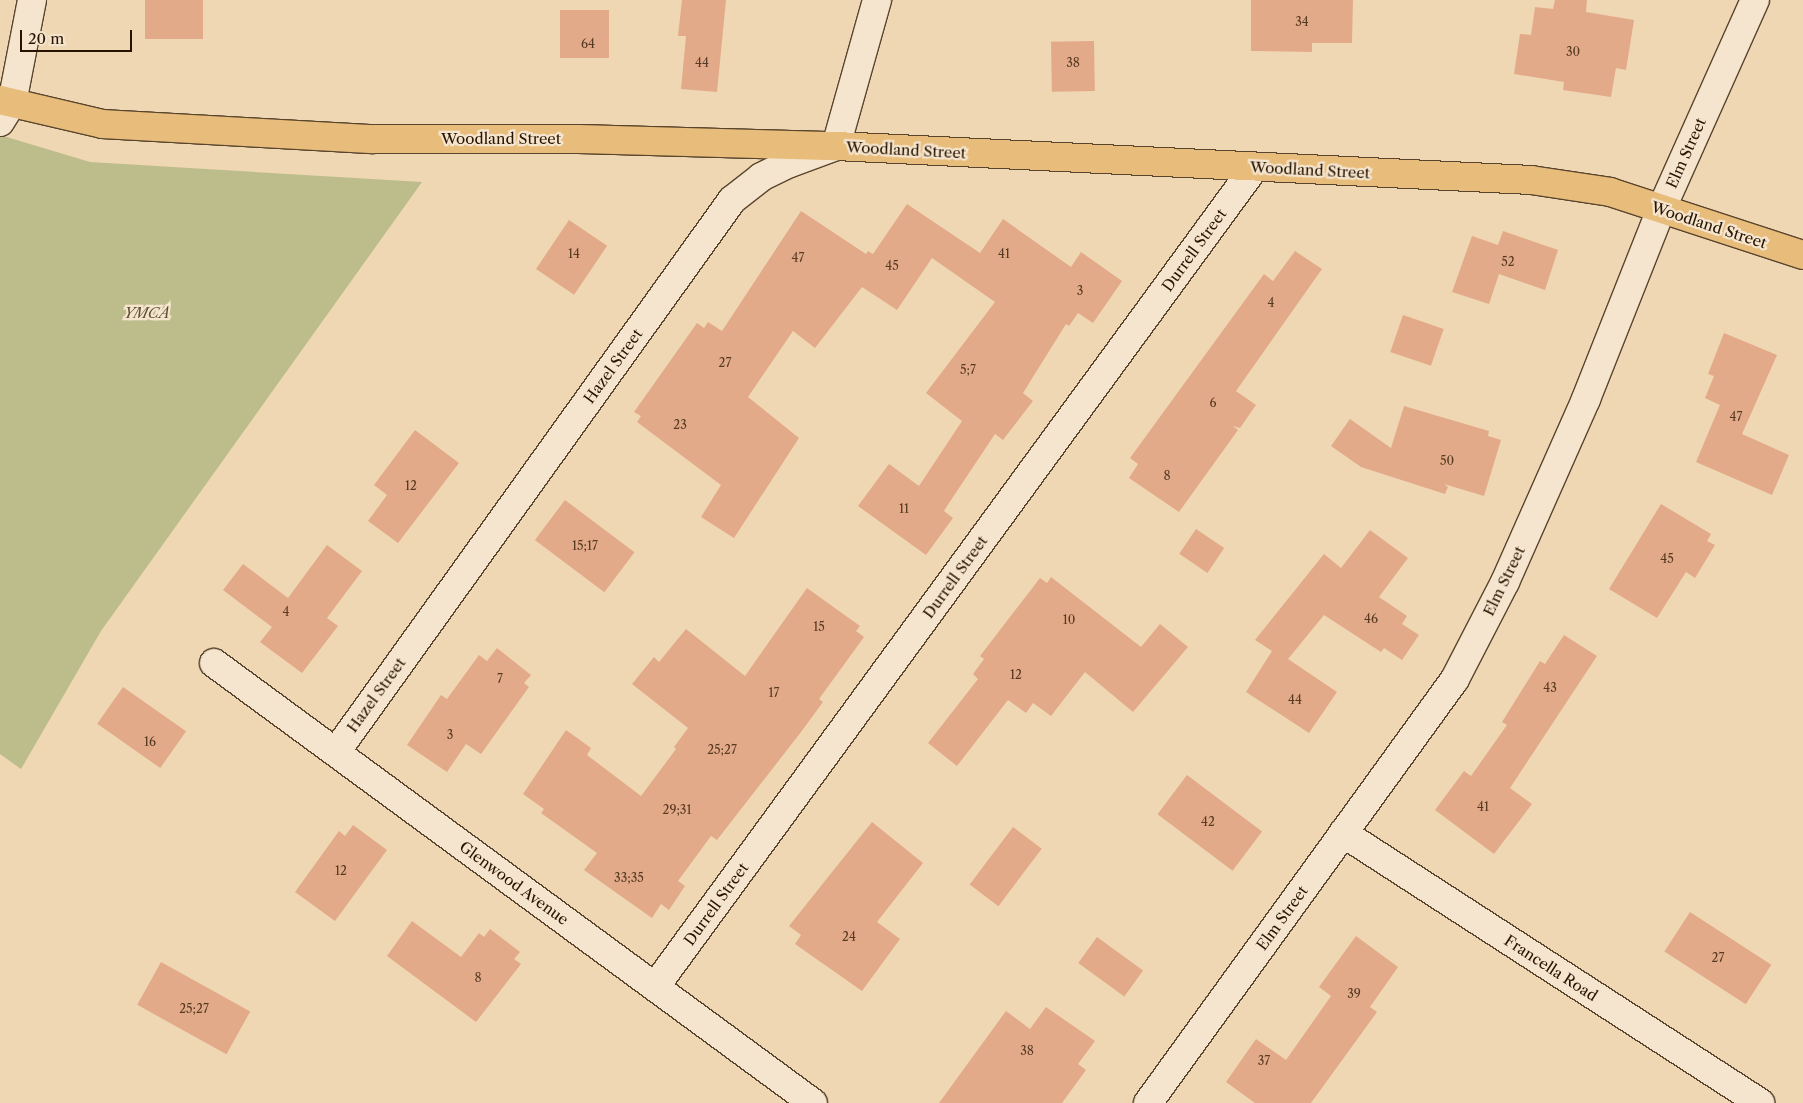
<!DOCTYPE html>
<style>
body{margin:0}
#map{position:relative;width:1803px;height:1103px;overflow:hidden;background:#efd7b4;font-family:"Libre Caslon Text",serif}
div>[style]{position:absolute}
.green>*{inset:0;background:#bcbd8b}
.building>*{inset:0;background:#e3aa89;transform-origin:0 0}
.roads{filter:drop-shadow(1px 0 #59452d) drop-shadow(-1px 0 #59452d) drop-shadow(0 1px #59452d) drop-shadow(0 -1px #59452d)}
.minor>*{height:28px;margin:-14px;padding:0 14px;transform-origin:14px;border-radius:14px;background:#f5e5ce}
.major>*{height:28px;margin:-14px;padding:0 14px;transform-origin:14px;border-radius:14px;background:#e8bc7a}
span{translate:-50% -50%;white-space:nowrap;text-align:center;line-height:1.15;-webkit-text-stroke:4.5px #f5e5ce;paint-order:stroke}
.number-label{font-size:12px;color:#563a22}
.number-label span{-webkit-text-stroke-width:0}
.street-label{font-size:15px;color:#271400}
.park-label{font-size:15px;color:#5b4f31;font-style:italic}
.scale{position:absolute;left:20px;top:30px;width:112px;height:22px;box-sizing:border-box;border:2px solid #271400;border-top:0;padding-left:6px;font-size:15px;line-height:18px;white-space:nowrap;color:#271400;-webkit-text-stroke:4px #f5e5ce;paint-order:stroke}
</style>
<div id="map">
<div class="green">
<div style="clip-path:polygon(0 135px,90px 162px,422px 182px,101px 631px,21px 769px,0 754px)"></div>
</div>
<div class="building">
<div style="left:145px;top:0;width:58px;height:39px"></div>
<div style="clip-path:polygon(682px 0,726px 0,717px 92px,681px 89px,686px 36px,678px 36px)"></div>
<div style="clip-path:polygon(1251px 0,1353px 0,1352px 43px,1312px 43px,1312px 52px,1251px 51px)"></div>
<div style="clip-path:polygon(1555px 0,1587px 0,1586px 12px,1634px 20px,1626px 70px,1616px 68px,1611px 97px,1563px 90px,1564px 82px,1514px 74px,1520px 34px,1531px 35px,1535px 7px,1553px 9px)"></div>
<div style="left:560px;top:10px;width:49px;height:48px"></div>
<div style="left:1094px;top:41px;width:50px;height:43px;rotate:89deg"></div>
<div style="clip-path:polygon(907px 204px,980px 253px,1003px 219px,1071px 267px,1081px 252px,1122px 281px,1093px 323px,1078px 313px,1069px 326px,1066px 324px,1023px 393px,1033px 401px,1003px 440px,995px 434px,947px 506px,944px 511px,953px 518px,926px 555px,858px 506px,889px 464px,919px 486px,962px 421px,926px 393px,995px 302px,932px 258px,897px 310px,862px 287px,815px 348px,793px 331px,748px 397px,799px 438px,734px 538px,701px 517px,721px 485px,637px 422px,641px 416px,634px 412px,697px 323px,704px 328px,708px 322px,722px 331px,801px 211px,866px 254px,868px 251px,873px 254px)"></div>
<div style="left:569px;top:220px;width:46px;height:59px;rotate:34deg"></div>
<div style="clip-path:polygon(1503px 231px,1558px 250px,1545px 290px,1499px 274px,1489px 304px,1452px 292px,1472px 236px,1498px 245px)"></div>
<div style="clip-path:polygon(1295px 251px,1322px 269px,1236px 391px,1256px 405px,1240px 428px,1233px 426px,1238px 430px,1179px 512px,1129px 478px,1138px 464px,1130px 458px,1264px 274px,1273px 281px)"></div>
<div style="left:1403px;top:315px;width:43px;height:39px;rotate:19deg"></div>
<div style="clip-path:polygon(1724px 333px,1777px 355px,1742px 434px,1789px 455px,1772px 495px,1696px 462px,1720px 405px,1705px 398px,1714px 376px,1708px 374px)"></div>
<div style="clip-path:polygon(1404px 406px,1489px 431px,1488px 436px,1501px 440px,1484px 496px,1444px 484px,1448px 487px,1445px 494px,1361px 467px,1331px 446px,1350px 419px,1391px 448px)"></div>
<div style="clip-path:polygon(415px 430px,459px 463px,398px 543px,368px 521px,387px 495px,374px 485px)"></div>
<div style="left:565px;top:500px;width:87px;height:50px;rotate:37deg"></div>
<div style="clip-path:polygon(1661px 504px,1711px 534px,1707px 541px,1715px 545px,1695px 578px,1686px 572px,1657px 618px,1609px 589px)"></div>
<div style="left:1196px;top:529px;width:34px;height:30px;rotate:34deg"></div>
<div style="clip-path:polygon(1370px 530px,1408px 558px,1379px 597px,1407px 616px,1402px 624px,1419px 635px,1402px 660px,1384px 648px,1381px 652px,1324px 615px,1288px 659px,1337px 692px,1309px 733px,1246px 692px,1272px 651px,1255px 640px,1324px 554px,1341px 568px)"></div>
<div style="clip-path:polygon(327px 545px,362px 571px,327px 618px,338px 626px,302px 673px,260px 642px,272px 627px,223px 590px,243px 564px,288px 598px)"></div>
<div style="clip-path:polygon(1051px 577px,1141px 647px,1160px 624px,1188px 647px,1133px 712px,1085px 672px,1051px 716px,1033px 703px,1026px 713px,1008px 700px,957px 766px,928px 743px,978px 679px,973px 674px,984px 659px,980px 656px,1040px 578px,1047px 583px)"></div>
<div style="clip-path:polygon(807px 588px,860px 626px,856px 631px,864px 637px,819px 699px,823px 702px,801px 732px,717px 840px,711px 836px,678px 881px,685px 886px,669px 910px,661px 904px,652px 918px,584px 870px,597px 853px,541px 813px,544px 809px,523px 794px,566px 730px,591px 748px,587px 755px,641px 796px,676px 749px,674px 747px,688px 728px,632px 684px,654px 657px,659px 662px,686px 629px,745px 676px)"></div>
<div style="clip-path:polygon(1564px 635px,1597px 656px,1510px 788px,1532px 804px,1494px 854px,1435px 810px,1464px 771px,1471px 776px,1507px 725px,1502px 722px,1540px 661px,1545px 664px)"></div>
<div style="clip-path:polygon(497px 648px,531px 675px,524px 683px,529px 687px,481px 754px,466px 744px,447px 772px,407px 745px,441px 695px,447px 699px,479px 655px,487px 661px)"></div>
<div style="left:123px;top:687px;width:77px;height:45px;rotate:35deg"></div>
<div style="left:1187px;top:775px;width:94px;height:49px;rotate:37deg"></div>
<div style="clip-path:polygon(872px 822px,923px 863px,877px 922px,900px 939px,862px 991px,795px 944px,801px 935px,789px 926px)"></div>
<div style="clip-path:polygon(353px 825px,387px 850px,335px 921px,295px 892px,339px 831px,345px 836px)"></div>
<div style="left:1013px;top:827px;width:36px;height:72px;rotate:37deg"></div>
<div style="left:1690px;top:912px;width:97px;height:47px;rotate:33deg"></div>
<div style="clip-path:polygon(412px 921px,461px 957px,479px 933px,484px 937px,490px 929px,520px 952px,514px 959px,521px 964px,476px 1022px,387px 956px)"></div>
<div style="clip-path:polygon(1356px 936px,1398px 967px,1370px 1007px,1377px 1012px,1311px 1103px,1255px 1103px,1226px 1082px,1256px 1039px,1286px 1060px,1331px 996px,1319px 987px)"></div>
<div style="left:1097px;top:937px;width:57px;height:32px;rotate:36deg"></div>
<div style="left:161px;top:962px;width:102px;height:49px;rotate:29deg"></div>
<div style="clip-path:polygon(1046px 1007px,1095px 1041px,1078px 1064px,1086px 1070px,1062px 1103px,939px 1103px,1006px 1011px,1030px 1029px)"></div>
</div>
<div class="roads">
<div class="minor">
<div style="left:0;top:122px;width:22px;rotate:-58deg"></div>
<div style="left:12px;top:103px;width:105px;rotate:-79deg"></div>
<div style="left:214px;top:663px;width:743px;rotate:36.3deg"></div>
<div style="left:336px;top:752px;width:679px;rotate:-54.34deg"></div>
<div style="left:732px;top:200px;width:37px;rotate:-38deg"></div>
<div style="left:761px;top:177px;width:32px;rotate:-26deg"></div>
<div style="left:790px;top:163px;width:49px;rotate:-20.3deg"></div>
<div style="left:836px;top:146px;width:152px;rotate:-74.3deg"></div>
<div style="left:1343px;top:833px;width:497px;rotate:32.9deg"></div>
<div style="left:655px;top:987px;width:1015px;rotate:-53.82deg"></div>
<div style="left:1148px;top:1103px;width:523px;rotate:-54.09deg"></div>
<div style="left:1455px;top:679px;width:109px;rotate:-62.7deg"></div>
<div style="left:1505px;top:582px;width:200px;rotate:-66.1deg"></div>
<div style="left:1586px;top:399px;width:203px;rotate:-68.4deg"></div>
<div style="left:1661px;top:210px;width:230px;rotate:-65.9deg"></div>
</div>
<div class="major">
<div style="left:0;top:100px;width:105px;rotate:13.2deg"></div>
<div style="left:102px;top:124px;width:272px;rotate:3.2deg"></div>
<div style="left:374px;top:139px;width:204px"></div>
<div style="left:578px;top:139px;width:258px;rotate:1.6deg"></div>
<div style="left:836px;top:146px;width:696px;rotate:2.8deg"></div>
<div style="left:1531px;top:180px;width:80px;rotate:8.6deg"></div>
<div style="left:1610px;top:192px;width:203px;rotate:18.1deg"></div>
</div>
</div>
<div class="number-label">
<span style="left:1302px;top:22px">34</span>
<span style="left:588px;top:44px">64</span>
<span style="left:1573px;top:52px">30</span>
<span style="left:702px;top:63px">44</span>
<span style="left:1073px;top:63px">38</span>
<span style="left:574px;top:254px">14</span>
<span style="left:1004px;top:254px">41</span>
<span style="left:798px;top:258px">47</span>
<span style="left:1508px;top:262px">52</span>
<span style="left:892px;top:266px">45</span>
<span style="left:1080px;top:291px">3</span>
<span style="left:1271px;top:303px">4</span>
<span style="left:725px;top:363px">27</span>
<span style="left:968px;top:370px">5;7</span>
<span style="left:1213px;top:403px">6</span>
<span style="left:1736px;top:417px">47</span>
<span style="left:680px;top:425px">23</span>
<span style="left:1447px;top:461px">50</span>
<span style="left:1167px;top:476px">8</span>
<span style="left:411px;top:486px">12</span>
<span style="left:904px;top:509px">11</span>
<span style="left:585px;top:546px">15;17</span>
<span style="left:1667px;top:559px">45</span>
<span style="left:286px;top:612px">4</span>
<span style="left:1371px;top:619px">46</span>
<span style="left:1069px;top:620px">10</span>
<span style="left:819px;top:627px">15</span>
<span style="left:1016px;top:675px">12</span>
<span style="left:500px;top:679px">7</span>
<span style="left:1550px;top:688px">43</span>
<span style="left:774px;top:693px">17</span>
<span style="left:1295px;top:700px">44</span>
<span style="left:450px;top:735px">3</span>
<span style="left:150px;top:742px">16</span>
<span style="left:722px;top:750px">25;27</span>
<span style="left:1483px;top:807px">41</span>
<span style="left:677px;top:810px">29;31</span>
<span style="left:1208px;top:822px">42</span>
<span style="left:341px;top:871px">12</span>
<span style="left:629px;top:878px">33;35</span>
<span style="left:849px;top:937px">24</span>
<span style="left:1718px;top:958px">27</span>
<span style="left:478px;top:978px">8</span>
<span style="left:1354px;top:994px">39</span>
<span style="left:194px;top:1009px">25;27</span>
<span style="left:1027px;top:1051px">38</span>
<span style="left:1264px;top:1061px">37</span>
</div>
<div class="street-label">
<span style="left:501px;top:139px">Woodland Street</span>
<span style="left:906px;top:150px;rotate:3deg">Woodland Street</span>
<span style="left:1686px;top:153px;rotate:-66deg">Elm Street</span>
<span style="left:1310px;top:170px;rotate:3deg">Woodland Street</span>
<span style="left:1709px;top:225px;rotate:18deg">Woodland Street</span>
<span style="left:1194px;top:250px;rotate:-54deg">Durrell Street</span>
<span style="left:613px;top:366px;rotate:-54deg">Hazel Street</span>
<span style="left:955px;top:577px;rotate:-54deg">Durrell Street</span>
<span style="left:1504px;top:581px;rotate:-64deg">Elm Street</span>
<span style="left:376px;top:695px;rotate:-54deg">Hazel Street</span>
<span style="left:514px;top:883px;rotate:36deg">Glenwood Avenue</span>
<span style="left:716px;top:904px;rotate:-54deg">Durrell Street</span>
<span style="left:1282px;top:918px;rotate:-54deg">Elm Street</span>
<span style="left:1551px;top:968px;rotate:33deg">Francella Road</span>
</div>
<div class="park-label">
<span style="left:147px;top:313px">YMCA</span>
</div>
<div class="scale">20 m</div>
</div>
